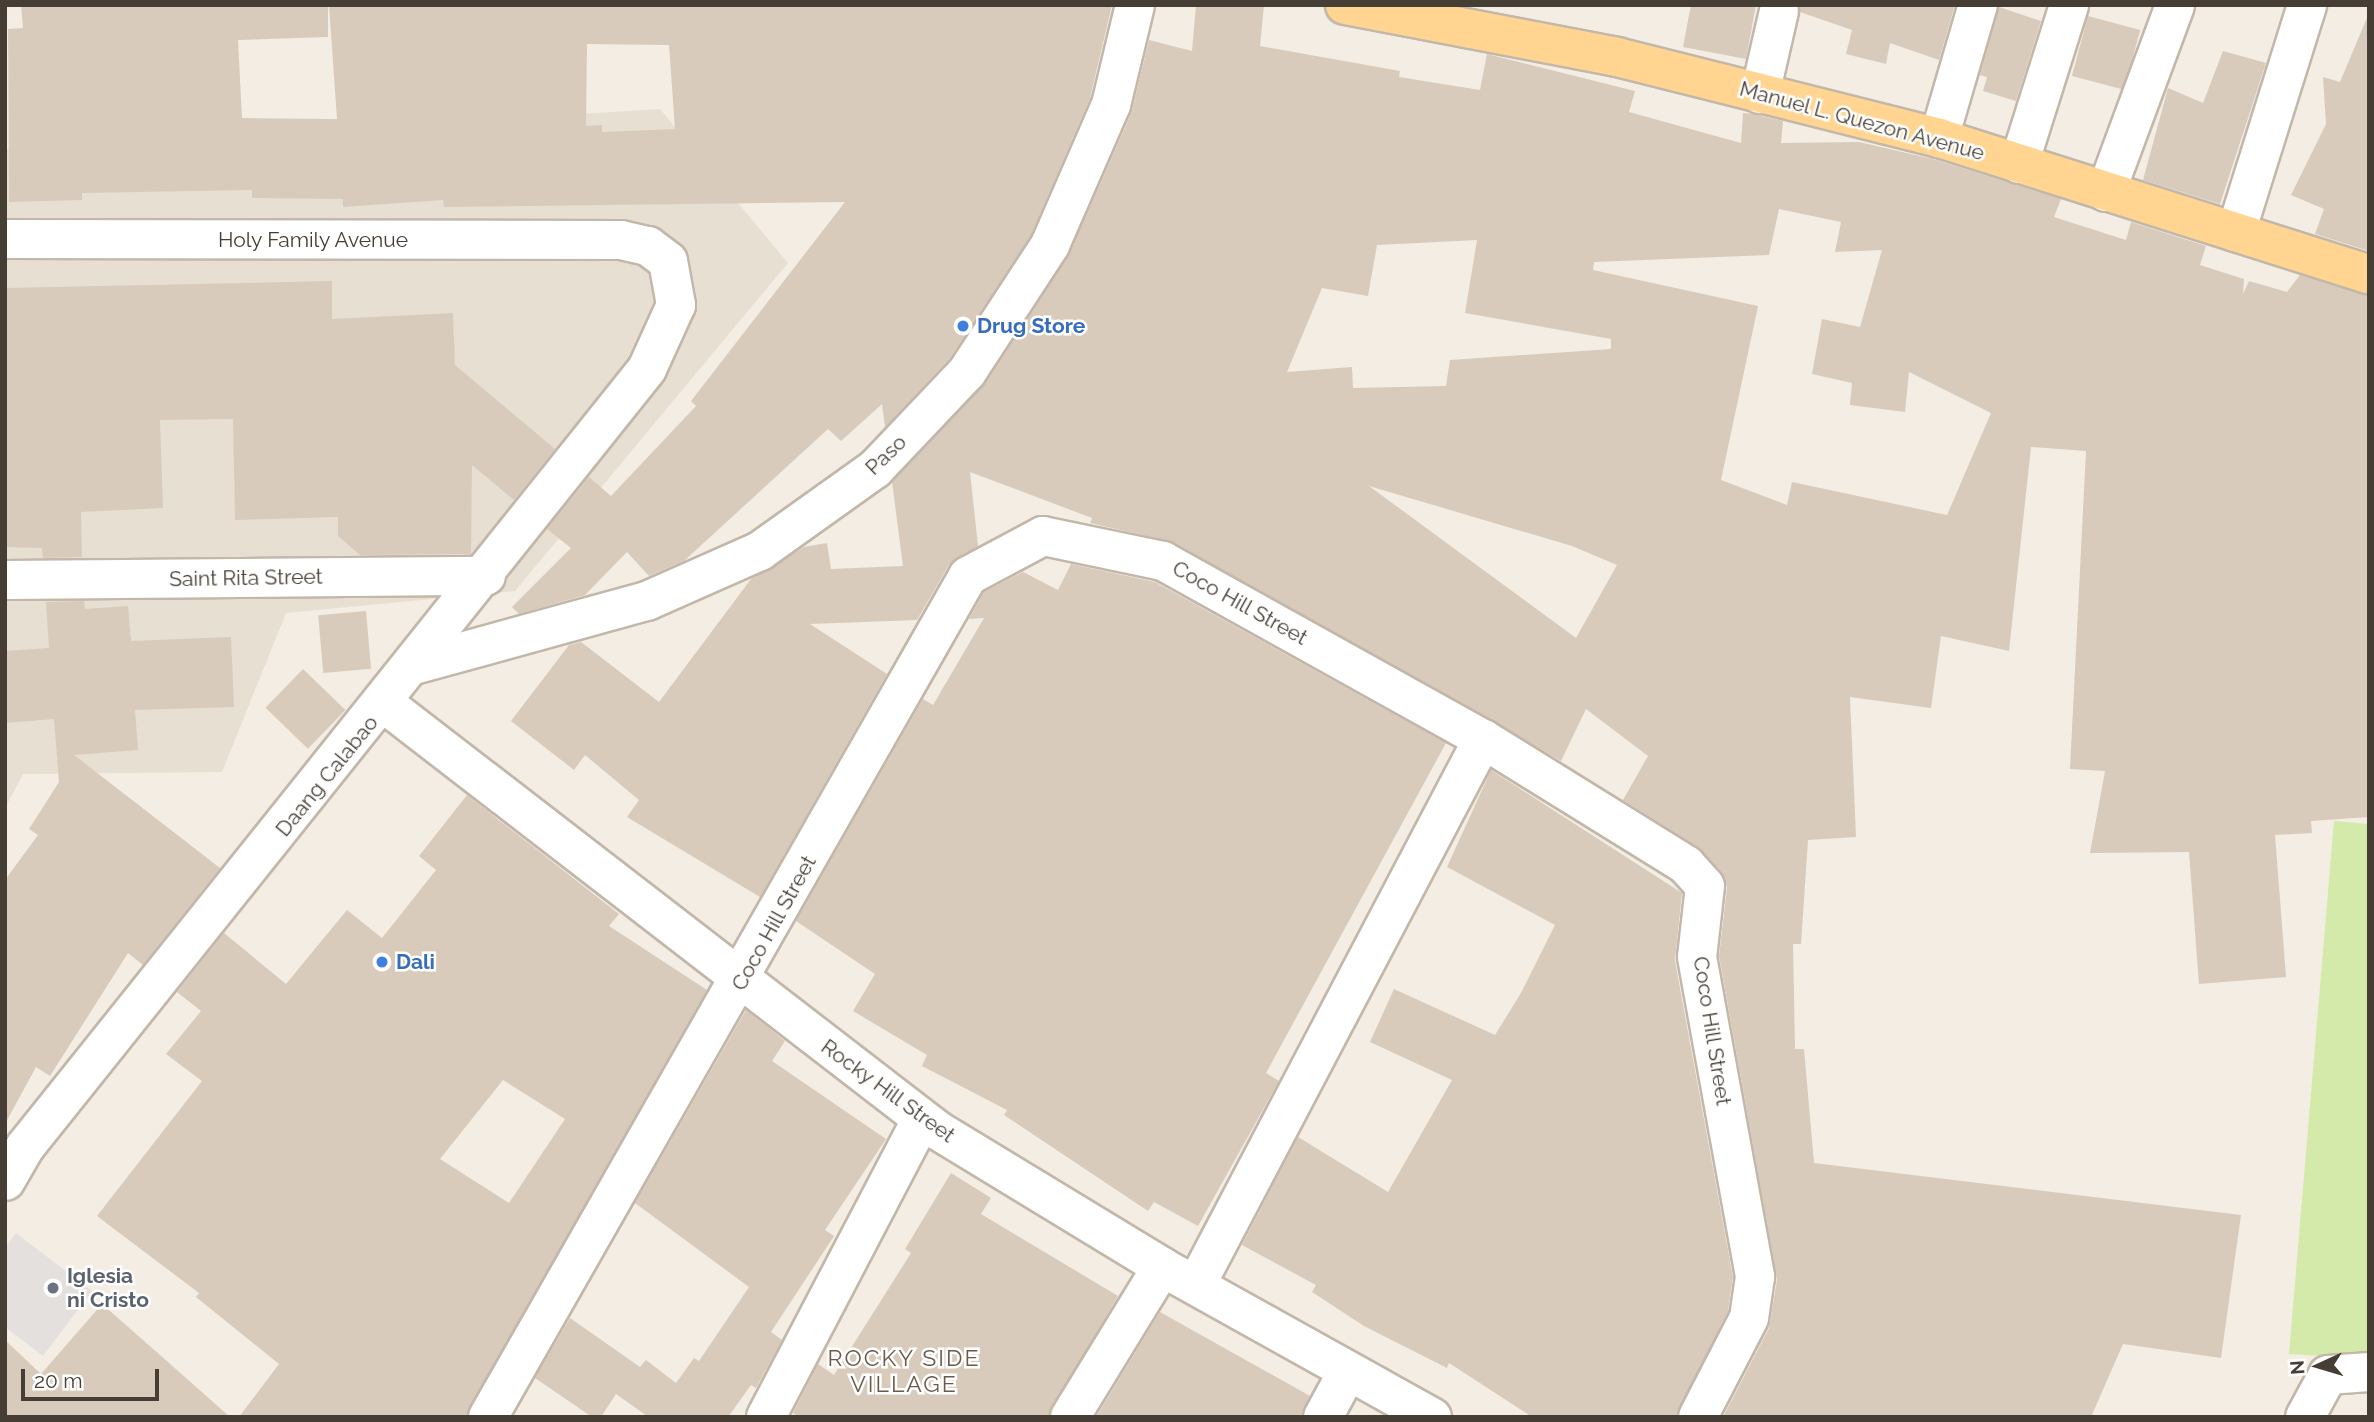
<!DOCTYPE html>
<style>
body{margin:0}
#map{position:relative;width:2374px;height:1422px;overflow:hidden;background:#f3ede4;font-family:Raleway,sans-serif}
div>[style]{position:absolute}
.residential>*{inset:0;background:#e7dfd2}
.green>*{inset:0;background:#d3eaaa}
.parking>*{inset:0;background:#e3e0dd}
.building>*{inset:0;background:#d8cbbc;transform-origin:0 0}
.roads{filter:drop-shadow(2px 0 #c2b7a9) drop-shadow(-2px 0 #c2b7a9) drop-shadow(0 2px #c2b7a9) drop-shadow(0 -2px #c2b7a9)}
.minor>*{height:38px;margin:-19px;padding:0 19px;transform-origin:19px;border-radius:19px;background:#fff}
.major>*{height:38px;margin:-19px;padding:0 19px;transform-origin:19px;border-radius:19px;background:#ffd591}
.dots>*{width:19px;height:19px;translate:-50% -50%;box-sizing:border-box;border:4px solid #fff;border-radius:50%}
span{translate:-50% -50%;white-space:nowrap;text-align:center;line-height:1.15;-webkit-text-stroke:5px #fff;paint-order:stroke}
.street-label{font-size:21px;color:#463d34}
.shop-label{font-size:21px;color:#366cbe;font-weight:700}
.left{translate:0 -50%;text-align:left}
.worship-label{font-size:21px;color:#5b616d;font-weight:700}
.neighbourhood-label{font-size:23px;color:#695a4a;letter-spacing:2px}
.frame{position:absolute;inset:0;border:7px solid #463d34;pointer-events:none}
.north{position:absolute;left:2283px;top:1331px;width:70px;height:70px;-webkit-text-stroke:5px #fff;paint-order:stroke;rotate:266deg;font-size:19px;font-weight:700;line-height:28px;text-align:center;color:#463d34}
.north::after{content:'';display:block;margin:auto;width:24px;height:32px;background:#463d34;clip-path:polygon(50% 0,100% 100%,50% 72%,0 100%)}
.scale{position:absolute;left:21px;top:1369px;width:138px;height:32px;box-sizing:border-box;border:4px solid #463d34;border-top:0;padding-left:9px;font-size:21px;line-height:24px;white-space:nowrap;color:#463d34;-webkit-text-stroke:5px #fff;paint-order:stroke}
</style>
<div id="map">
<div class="residential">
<div style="clip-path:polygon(660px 109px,788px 263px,515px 591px,286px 613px,222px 772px,23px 774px,5px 808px,5px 150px)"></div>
</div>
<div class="green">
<div style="clip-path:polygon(2334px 821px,2369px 824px,2369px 1359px,2289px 1354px)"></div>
</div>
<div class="parking">
<div style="clip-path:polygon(16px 1233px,92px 1291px,43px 1356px,5px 1327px,5px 1248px)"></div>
</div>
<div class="building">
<div style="clip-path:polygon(evenodd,21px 5px,328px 5px,328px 37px,238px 40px,242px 118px,337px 119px,329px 5px,1112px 5px,1090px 98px,1031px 235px,950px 358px,885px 427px,882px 404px,841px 441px,828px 429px,684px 561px,649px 576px,627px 552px,585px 595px,519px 614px,512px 607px,571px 548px,547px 529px,589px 477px,611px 496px,696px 406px,691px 401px,845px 202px,444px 207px,443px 200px,343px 207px,343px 199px,252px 198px,252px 190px,82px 193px,82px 200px,9px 202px,8px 29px,23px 28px,21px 5px,587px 44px,669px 45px,675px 129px,602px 132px,602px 125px,586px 126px,587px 44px)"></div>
<div style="clip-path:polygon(evenodd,1196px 5px,1264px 5px,1260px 46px,1400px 71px,1399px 77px,1480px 90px,1487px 54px,1635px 91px,1629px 112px,1741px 143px,1743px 113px,1753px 114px,1783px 121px,1781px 143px,1859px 142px,1933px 159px,2061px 199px,2054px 217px,2126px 240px,2131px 222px,2206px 246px,2200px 265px,2244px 279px,2243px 294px,2249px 281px,2287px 292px,2300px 275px,2369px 295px,2369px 817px,2311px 821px,2312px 833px,2275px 835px,2286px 977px,2199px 984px,2189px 852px,2090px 853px,2105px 771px,2070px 769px,2086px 451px,2031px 447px,2009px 651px,1941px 636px,1931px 708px,1850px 697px,1856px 837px,1808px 840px,1801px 944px,1793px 944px,1795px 1049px,1804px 1049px,1814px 1163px,2241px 1215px,2221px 1358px,2123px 1344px,2091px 1417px,1723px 1417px,1769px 1328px,1777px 1280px,1719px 956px,1727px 888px,1722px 872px,1698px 847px,1623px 800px,1648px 756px,1586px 709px,1561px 761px,1173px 542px,1090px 523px,1092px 518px,970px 472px,978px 546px,949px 565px,917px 620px,810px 624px,887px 674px,760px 897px,627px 817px,639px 800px,585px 755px,574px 770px,511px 721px,569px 645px,581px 642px,659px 702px,751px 579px,804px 547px,827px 543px,831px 569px,903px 566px,892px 482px,985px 384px,1068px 257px,1131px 114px,1149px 40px,1192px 51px,1196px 5px,1779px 209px,1841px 222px,1835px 252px,1882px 250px,1860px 327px,1822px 319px,1812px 374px,1852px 383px,1850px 405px,1905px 412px,1909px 372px,1991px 413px,1947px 515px,1792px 482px,1787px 505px,1721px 480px,1758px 306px,1593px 270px,1594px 262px,1769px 255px,1779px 209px,1196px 5px,1477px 240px,1465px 313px,1611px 339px,1611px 349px,1450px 360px,1446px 386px,1353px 388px,1352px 367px,1287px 372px,1322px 288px,1368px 296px,1377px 245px,1477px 240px,1196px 5px,1369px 486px,1572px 546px,1617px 565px,1576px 638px,1369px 486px)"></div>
<div style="clip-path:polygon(1691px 5px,1756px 5px,1746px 59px,1683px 47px)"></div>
<div style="clip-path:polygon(1800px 5px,1955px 5px,1939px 60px,1890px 43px,1886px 64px,1846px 54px,1852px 30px,1800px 12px)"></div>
<div style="clip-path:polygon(1999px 7px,2041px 21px,2016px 101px,1983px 91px,1987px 77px,1980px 75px)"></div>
<div style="clip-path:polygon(2369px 13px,2369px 251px,2315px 234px,2324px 209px,2291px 195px,2326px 124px,2323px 77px,2340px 82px)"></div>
<div style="left:2088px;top:16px;width:54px;height:62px;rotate:15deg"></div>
<div style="clip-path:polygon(2223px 51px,2266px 63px,2220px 204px,2143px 180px,2168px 88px,2203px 103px)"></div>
<div style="clip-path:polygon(332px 281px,332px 319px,453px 313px,455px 365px,555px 449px,514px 500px,472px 465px,471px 554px,360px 555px,338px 536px,338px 517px,235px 520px,233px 419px,160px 420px,163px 508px,81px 512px,82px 557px,43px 558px,42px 548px,5px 547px,5px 288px)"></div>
<div style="clip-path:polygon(1071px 564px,1155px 582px,1446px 743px,1266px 1073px,1279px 1081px,1198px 1226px,1154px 1202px,1148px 1211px,1004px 1115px,1007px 1110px,922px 1066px,927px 1055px,853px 1011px,875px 974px,796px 921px,923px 699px,933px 705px,984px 618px,969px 619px,984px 592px,1023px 572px,1058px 590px)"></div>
<div style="clip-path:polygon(84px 601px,85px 609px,128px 606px,131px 641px,231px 637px,234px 707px,135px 710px,138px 750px,74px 755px,220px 868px,143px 965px,128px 953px,50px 1076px,36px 1067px,5px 1124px,5px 880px,38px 835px,29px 829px,59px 782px,54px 719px,5px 723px,5px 651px,49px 648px,46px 602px)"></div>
<div style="left:366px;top:611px;width:58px;height:48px;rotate:85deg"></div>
<div style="left:303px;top:669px;width:59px;height:54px;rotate:44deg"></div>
<div style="clip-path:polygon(1491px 770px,1682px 893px,1675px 961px,1733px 1277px,1728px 1311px,1676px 1417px,1532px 1417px,1449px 1363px,1447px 1368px,1364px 1326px,1312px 1292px,1316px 1285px,1242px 1245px,1298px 1137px,1388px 1192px,1452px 1080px,1370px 1042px,1394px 989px,1495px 1035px,1521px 993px,1555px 925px,1447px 867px)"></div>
<div style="clip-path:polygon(evenodd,467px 795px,619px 914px,609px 926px,707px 990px,466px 1417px,239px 1417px,279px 1364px,196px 1297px,199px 1293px,97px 1216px,202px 1081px,166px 1054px,201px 1011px,177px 992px,224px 933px,286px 984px,347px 910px,382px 938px,436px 870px,419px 856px,467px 795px,503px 1080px,565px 1119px,509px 1203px,440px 1159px,503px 1080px)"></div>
<div style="clip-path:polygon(746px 1010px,785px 1041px,772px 1061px,886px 1139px,825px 1230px,834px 1236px,771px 1332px,782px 1340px,756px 1388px,751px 1385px,728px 1417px,647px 1416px,616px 1394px,601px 1417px,592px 1417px,535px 1378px,570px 1318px,640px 1367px,646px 1360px,676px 1383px,694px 1358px,699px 1361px,749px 1287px,635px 1203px)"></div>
<div style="clip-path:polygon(951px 1173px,991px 1198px,981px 1214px,1118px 1296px,1048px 1417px,799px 1417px,793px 1413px,818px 1364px,834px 1375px,911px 1253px,905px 1249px)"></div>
<div style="clip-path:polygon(102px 1304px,168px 1362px,230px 1417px,5px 1417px,5px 1340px,41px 1374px)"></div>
<div style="clip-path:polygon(1160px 1312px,1310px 1396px,1301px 1417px,1096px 1417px)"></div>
</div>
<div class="roads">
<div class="minor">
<div style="left:1760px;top:94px;width:85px;rotate:-77.1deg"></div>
<div style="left:1939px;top:138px;width:139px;rotate:-73.7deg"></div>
<div style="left:2019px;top:164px;width:167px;rotate:-72.5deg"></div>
<div style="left:2106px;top:192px;width:199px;rotate:-69.7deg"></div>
<div style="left:2236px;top:232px;width:238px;rotate:-72.6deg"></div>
<div style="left:5px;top:239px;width:616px;rotate:0.09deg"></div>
<div style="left:621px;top:240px;width:28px;rotate:13deg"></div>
<div style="left:648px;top:246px;width:25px;rotate:37deg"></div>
<div style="left:668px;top:261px;width:45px;rotate:79.7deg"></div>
<div style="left:676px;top:305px;width:70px;rotate:114.4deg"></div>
<div style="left:647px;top:369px;width:996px;rotate:128.64deg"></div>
<div style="left:25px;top:1147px;width:39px;rotate:120deg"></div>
<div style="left:5px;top:580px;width:481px;rotate:-0.5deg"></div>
<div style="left:414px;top:665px;width:242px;rotate:-15.4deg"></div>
<div style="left:647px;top:601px;width:124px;rotate:-23.9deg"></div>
<div style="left:760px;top:551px;width:141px;rotate:-35.5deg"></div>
<div style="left:875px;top:469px;width:134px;rotate:-46.5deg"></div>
<div style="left:967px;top:372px;width:152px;rotate:-56.8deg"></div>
<div style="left:1050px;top:245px;width:153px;rotate:-66.5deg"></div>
<div style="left:1111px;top:105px;width:103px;rotate:-76.5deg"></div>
<div style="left:385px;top:704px;width:697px;rotate:37.66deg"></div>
<div style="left:937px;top:1130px;width:263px;rotate:31.3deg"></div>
<div style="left:1162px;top:1267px;width:309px;rotate:29.1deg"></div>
<div style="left:1196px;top:1285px;width:617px;rotate:-62.27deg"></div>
<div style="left:488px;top:1417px;width:968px;rotate:-60.28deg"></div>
<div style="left:968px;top:576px;width:85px;rotate:-28.1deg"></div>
<div style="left:1043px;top:536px;width:123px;rotate:11.8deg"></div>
<div style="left:1163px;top:561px;width:366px;rotate:29.1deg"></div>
<div style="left:1483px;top:739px;width:239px;rotate:31.8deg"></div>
<div style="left:1686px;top:865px;width:28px;rotate:48deg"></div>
<div style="left:1705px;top:886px;width:71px;rotate:96.4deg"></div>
<div style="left:1697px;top:957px;width:325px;rotate:79.7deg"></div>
<div style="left:1755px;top:1277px;width:41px;rotate:98.3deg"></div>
<div style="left:1749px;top:1318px;width:111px;rotate:117.3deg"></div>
<div style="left:766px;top:1417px;width:336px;rotate:-62.4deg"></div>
<div style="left:1070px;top:1417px;width:176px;rotate:-58.5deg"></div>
<div style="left:1323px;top:1417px;width:52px;rotate:-61.5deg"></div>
<div style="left:2305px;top:1417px;width:48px;rotate:-61.3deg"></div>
<div style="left:2328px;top:1375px;width:41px;rotate:-4.2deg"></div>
</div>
<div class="major">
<div style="left:1345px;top:5px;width:277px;rotate:10.8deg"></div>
<div style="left:1617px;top:57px;width:332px;rotate:14.1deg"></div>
<div style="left:1939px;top:138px;width:451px;rotate:17.6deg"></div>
</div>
</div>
<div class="dots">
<div style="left:963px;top:326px;background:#3f7fe0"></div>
<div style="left:382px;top:962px;background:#3f7fe0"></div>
<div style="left:53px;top:1288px;background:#6b7280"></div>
</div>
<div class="street-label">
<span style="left:1862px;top:121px;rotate:15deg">Manuel L. Quezon Avenue</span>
<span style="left:313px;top:240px">Holy Family Avenue</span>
<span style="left:886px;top:455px;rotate:-44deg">Paso</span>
<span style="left:246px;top:578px;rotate:-1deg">Saint Rita Street</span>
<span style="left:1240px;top:603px;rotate:29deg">Coco Hill Street</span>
<span style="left:327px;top:776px;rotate:-51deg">Daang Calabao</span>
<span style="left:774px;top:923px;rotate:-61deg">Coco Hill Street</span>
<span style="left:1712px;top:1031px;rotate:81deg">Coco Hill Street</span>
<span style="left:888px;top:1091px;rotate:36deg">Rocky Hill Street</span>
</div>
<div class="shop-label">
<span class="left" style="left:977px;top:326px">Drug Store</span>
<span class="left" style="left:396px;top:962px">Dali</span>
</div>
<div class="worship-label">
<span class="left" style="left:67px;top:1288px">Iglesia<br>ni Cristo</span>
</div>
<div class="neighbourhood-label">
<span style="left:904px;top:1371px">ROCKY SIDE<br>VILLAGE</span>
</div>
<div class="frame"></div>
<div class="north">N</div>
<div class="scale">20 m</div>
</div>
